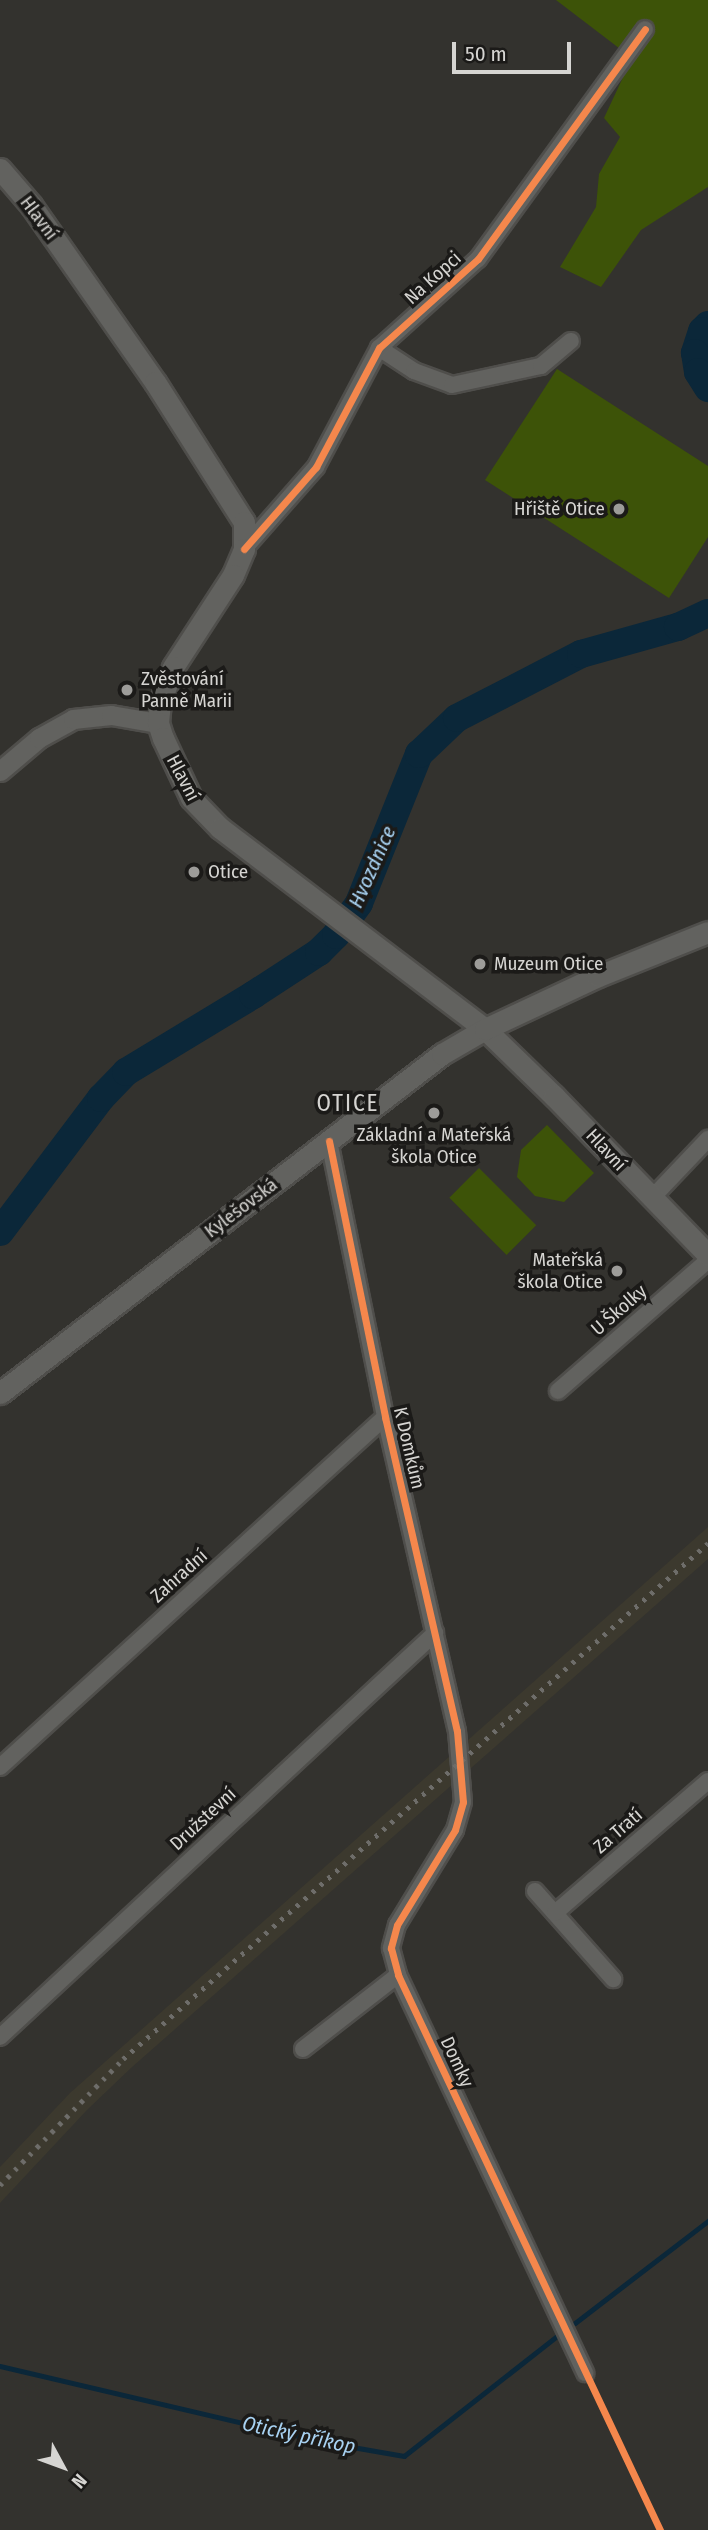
<!DOCTYPE html>
<meta charset="utf-8">
<style>
body{margin:0}
#map{position:relative;width:708px;height:2530px;overflow:hidden;background:#33322e;font-family:"Fira Sans Condensed",sans-serif}
div>[style]{position:absolute}
.built>*{inset:0;background:#3c392e}
.green>*{inset:0;background:#3d5308;transform-origin:0 0}
.stream>*{height:4.5px;margin:-2.25px;padding:0 2.25px;transform-origin:2.25px;border-radius:2.25px;background:#0b2739}
.river>*{height:28px;margin:-14px;padding:0 14px;transform-origin:14px;border-radius:14px;background:#0b2739}
.roads{filter:drop-shadow(2px 0 #4f4e4b) drop-shadow(-2px 0 #4f4e4b) drop-shadow(0 2px #4f4e4b) drop-shadow(0 -2px #4f4e4b)}
.minor>*{height:16px;margin:-8px;padding:0 8px;transform-origin:8px;border-radius:8px;background:#62625f}
.tertiary>*{height:19px;margin:-9.5px;padding:0 9.5px;transform-origin:9.5px;border-radius:9.5px;background:#62625f}
.secondary>*{height:21px;margin:-10.5px;padding:0 10.5px;transform-origin:10.5px;border-radius:10.5px;background:#62625f}
.rail>*{height:4.5px;margin-top:-2.25px;transform-origin:0;background:repeating-linear-gradient(90deg,#6e6d6a 0 3.5px,transparent 0 10.5px)}
.cycleway>*{height:7px;margin:-3.5px;padding:0 3.5px;transform-origin:3.5px;border-radius:3.5px;background:#f5874c}
.dots>*{width:19px;height:19px;translate:-50% -50%;box-sizing:border-box;border:4px solid #1b1a18;border-radius:50%}
span{translate:-50% -50%;white-space:nowrap;text-align:center;line-height:1.15;-webkit-text-stroke:7px #1b1a18;paint-order:stroke}
.street-label{font-size:19px;color:#d6d5d2}
.poi-label{font-size:19px;color:#d6d5d2}
.right{translate:-100% -50%;text-align:right}
.left{translate:0 -50%;text-align:left}
.water-label{font-size:21px;color:#a8d2f2;font-style:italic}
.quarter-label{font-size:23px;color:#d6d5d2;letter-spacing:2px}
.north{position:absolute;left:28px;top:2432px;width:70px;height:70px;-webkit-text-stroke:5px #1b1a18;paint-order:stroke;rotate:131deg;font-size:19px;font-weight:700;line-height:28px;text-align:center;color:#d6d5d2}
.north::after{content:'';display:block;margin:auto;width:24px;height:32px;background:#d6d5d2;clip-path:polygon(50% 0,100% 100%,50% 72%,0 100%)}
.scale{position:absolute;left:452px;top:42px;width:119px;height:32px;box-sizing:border-box;border:4px solid #d6d5d2;border-top:0;padding-left:9px;font-size:21px;line-height:24px;white-space:nowrap;color:#d6d5d2;-webkit-text-stroke:5px #1b1a18;paint-order:stroke}
</style>
<div id="map">
<div class="built">
<div style="clip-path:polygon(708px 1527px,708px 1559px,131px 2068px,87px 2110px,0 2203px,0 2167px,70px 2093px)"></div>
</div>
<div class="green">
<div style="clip-path:polygon(556px 0,708px 0,708px 187px,641px 230px,601px 287px,560px 267px,596px 207px,599px 174px,620px 137px,604px 118px,632px 58px)"></div>
<div style="clip-path:polygon(557px 369px,708px 466px,708px 537px,669px 598px,485px 480px)"></div>
<div style="clip-path:polygon(547px 1125px,594px 1173px,564px 1202px,535px 1196px,517px 1177px,521px 1150px)"></div>
<div style="left:479px;top:1168px;width:81px;height:42px;rotate:45deg"></div>
</div>
<div class="stream">
<div style="left:575px;top:2323px;width:168px;rotate:-37.5deg"></div>
<div style="left:0;top:2366px;width:333px;rotate:13.2deg"></div>
<div style="left:324px;top:2442px;width:81px;rotate:9.9deg"></div>
<div style="left:404px;top:2456px;width:199px;rotate:-38.1deg"></div>
</div>
<div class="river">
<div style="left:708px;top:325px;width:8px;rotate:135deg"></div>
<div style="left:702px;top:331px;width:23px;rotate:108deg"></div>
<div style="left:695px;top:353px;width:19px;rotate:81deg"></div>
<div style="left:698px;top:372px;width:19px;rotate:58deg"></div>
<div style="left:0;top:1232px;width:168px;rotate:-53deg"></div>
<div style="left:101px;top:1098px;width:36px;rotate:-46deg"></div>
<div style="left:126px;top:1072px;width:149px;rotate:-31.2deg"></div>
<div style="left:253px;top:995px;width:79px;rotate:-33.1deg"></div>
<div style="left:319px;top:952px;width:24px;rotate:-45deg"></div>
<div style="left:336px;top:935px;width:39px;rotate:-54deg"></div>
<div style="left:359px;top:903px;width:161px;rotate:-68.1deg"></div>
<div style="left:419px;top:754px;width:52px;rotate:-43.5deg"></div>
<div style="left:457px;top:718px;width:140px;rotate:-27.3deg"></div>
<div style="left:581px;top:654px;width:101px;rotate:-15.6deg"></div>
<div style="left:678px;top:627px;width:33px;rotate:-25deg"></div>
</div>
<div class="roads">
<div class="minor">
<div style="left:379px;top:348px;width:42px;rotate:33.3deg"></div>
<div style="left:414px;top:371px;width:40px;rotate:20.2deg"></div>
<div style="left:452px;top:385px;width:91px;rotate:-12.1deg"></div>
<div style="left:541px;top:366px;width:39px;rotate:-40deg"></div>
<div style="left:244px;top:549px;width:109px;rotate:-48.7deg"></div>
<div style="left:316px;top:467px;width:135px;rotate:-62.1deg"></div>
<div style="left:379px;top:348px;width:133px;rotate:-42deg"></div>
<div style="left:478px;top:259px;width:284px;rotate:-54deg"></div>
<div style="left:329px;top:1141px;width:282px;rotate:78.5deg"></div>
<div style="left:385px;top:1417px;width:322px;rotate:77.1deg"></div>
<div style="left:457px;top:1731px;width:71px;rotate:85.2deg"></div>
<div style="left:463px;top:1802px;width:29px;rotate:106deg"></div>
<div style="left:455px;top:1830px;width:111px;rotate:121.4deg"></div>
<div style="left:397px;top:1925px;width:24px;rotate:105deg"></div>
<div style="left:391px;top:1948px;width:28px;rotate:75deg"></div>
<div style="left:398px;top:1975px;width:440px;rotate:64.8deg"></div>
<div style="left:651px;top:1199px;width:83px;rotate:-46.5deg"></div>
<div style="left:558px;top:1391px;width:199px;rotate:-41.1deg"></div>
<div style="left:0;top:1767px;width:520px;rotate:-42.27deg"></div>
<div style="left:535px;top:1891px;width:118px;rotate:48.4deg"></div>
<div style="left:555px;top:1913px;width:202px;rotate:-40.8deg"></div>
<div style="left:0;top:2037px;width:594px;rotate:-42.88deg"></div>
<div style="left:303px;top:2049px;width:120px;rotate:-37.9deg"></div>
</div>
<div class="tertiary">
<div style="left:0;top:771px;width:51px;rotate:-40.2deg"></div>
<div style="left:39px;top:738px;width:39px;rotate:-29deg"></div>
<div style="left:73px;top:719px;width:38px;rotate:-6deg"></div>
<div style="left:111px;top:715px;width:48px;rotate:9.7deg"></div>
</div>
<div class="secondary">
<div style="left:0;top:169px;width:48px;rotate:49.3deg"></div>
<div style="left:31px;top:205px;width:216px;rotate:55deg"></div>
<div style="left:155px;top:382px;width:166px;rotate:57.6deg"></div>
<div style="left:244px;top:522px;width:27px;rotate:90deg"></div>
<div style="left:244px;top:549px;width:28px;rotate:113deg"></div>
<div style="left:233px;top:575px;width:110px;rotate:123.1deg"></div>
<div style="left:173px;top:667px;width:38px;rotate:110deg"></div>
<div style="left:160px;top:703px;width:20px;rotate:96deg"></div>
<div style="left:158px;top:723px;width:16px;rotate:72deg"></div>
<div style="left:163px;top:738px;width:66px;rotate:65deg"></div>
<div style="left:191px;top:798px;width:42px;rotate:46deg"></div>
<div style="left:220px;top:828px;width:333px;rotate:37.2deg"></div>
<div style="left:485px;top:1029px;width:96px;rotate:44.2deg"></div>
<div style="left:554px;top:1096px;width:221px;rotate:45.9deg"></div>
<div style="left:0;top:1393px;width:557px;rotate:-37.49deg"></div>
<div style="left:442px;top:1054px;width:50px;rotate:-30.2deg"></div>
<div style="left:485px;top:1029px;width:125px;rotate:-25.1deg"></div>
<div style="left:598px;top:976px;width:118px;rotate:-21.8deg"></div>
</div>
</div>
<div class="rail">
<div style="left:0;top:2185px;width:176px;rotate:-45.7deg"></div>
<div style="left:123px;top:2059px;width:780px;rotate:-41.41deg"></div>
</div>
<div class="cycleway">
<div style="left:244px;top:549px;width:109px;rotate:-48.7deg"></div>
<div style="left:316px;top:467px;width:135px;rotate:-62.1deg"></div>
<div style="left:379px;top:348px;width:133px;rotate:-42deg"></div>
<div style="left:478px;top:259px;width:284px;rotate:-54deg"></div>
<div style="left:329px;top:1141px;width:282px;rotate:78.5deg"></div>
<div style="left:385px;top:1417px;width:322px;rotate:77.1deg"></div>
<div style="left:457px;top:1731px;width:71px;rotate:85.2deg"></div>
<div style="left:463px;top:1802px;width:29px;rotate:106deg"></div>
<div style="left:455px;top:1830px;width:111px;rotate:121.4deg"></div>
<div style="left:397px;top:1925px;width:24px;rotate:105deg"></div>
<div style="left:391px;top:1948px;width:28px;rotate:75deg"></div>
<div style="left:398px;top:1975px;width:614px;rotate:64.73deg"></div>
</div>
<div class="dots">
<div style="left:619px;top:509px;background:#9d9c99"></div>
<div style="left:127px;top:690px;background:#9d9c99"></div>
<div style="left:194px;top:872px;background:#9d9c99"></div>
<div style="left:480px;top:964px;background:#9d9c99"></div>
<div style="left:434px;top:1113px;background:#9d9c99"></div>
<div style="left:617px;top:1271px;background:#9d9c99"></div>
</div>
<div class="street-label">
<span style="left:39px;top:218px;rotate:53deg">Hlavní</span>
<span style="left:433px;top:278px;rotate:-42deg">Na Kopci</span>
<span style="left:183px;top:778px;rotate:62deg">Hlavní</span>
<span style="left:606px;top:1150px;rotate:47deg">Hlavní</span>
<span style="left:241px;top:1208px;rotate:-37deg">Kylešovská</span>
<span style="left:619px;top:1310px;rotate:-41deg">U Školky</span>
<span style="left:409px;top:1448px;rotate:77deg">K Domkům</span>
<span style="left:179px;top:1576px;rotate:-42deg">Zahradní</span>
<span style="left:203px;top:1819px;rotate:-43deg">Družstevní</span>
<span style="left:618px;top:1831px;rotate:-41deg">Za Tratí</span>
<span style="left:457px;top:2062px;rotate:65deg">Domky</span>
</div>
<div class="poi-label">
<span class="right" style="left:605px;top:509px">Hřiště Otice</span>
<span class="left" style="left:141px;top:690px">Zvěstování<br>Panně Marii</span>
<span class="left" style="left:208px;top:872px">Otice</span>
<span class="left" style="left:494px;top:964px">Muzeum Otice</span>
<span style="left:434px;top:1146px">Základní a Mateřská<br>škola Otice</span>
<span class="right" style="left:603px;top:1271px">Mateřská<br>škola Otice</span>
</div>
<div class="water-label">
<span style="left:372px;top:867px;rotate:-66deg">Hvozdnice</span>
<span style="left:299px;top:2435px;rotate:12deg">Otický příkop</span>
</div>
<div class="quarter-label">
<span style="left:348px;top:1103px">OTICE</span>
</div>
<div class="north">N</div>
<div class="scale">50 m</div>
</div>
